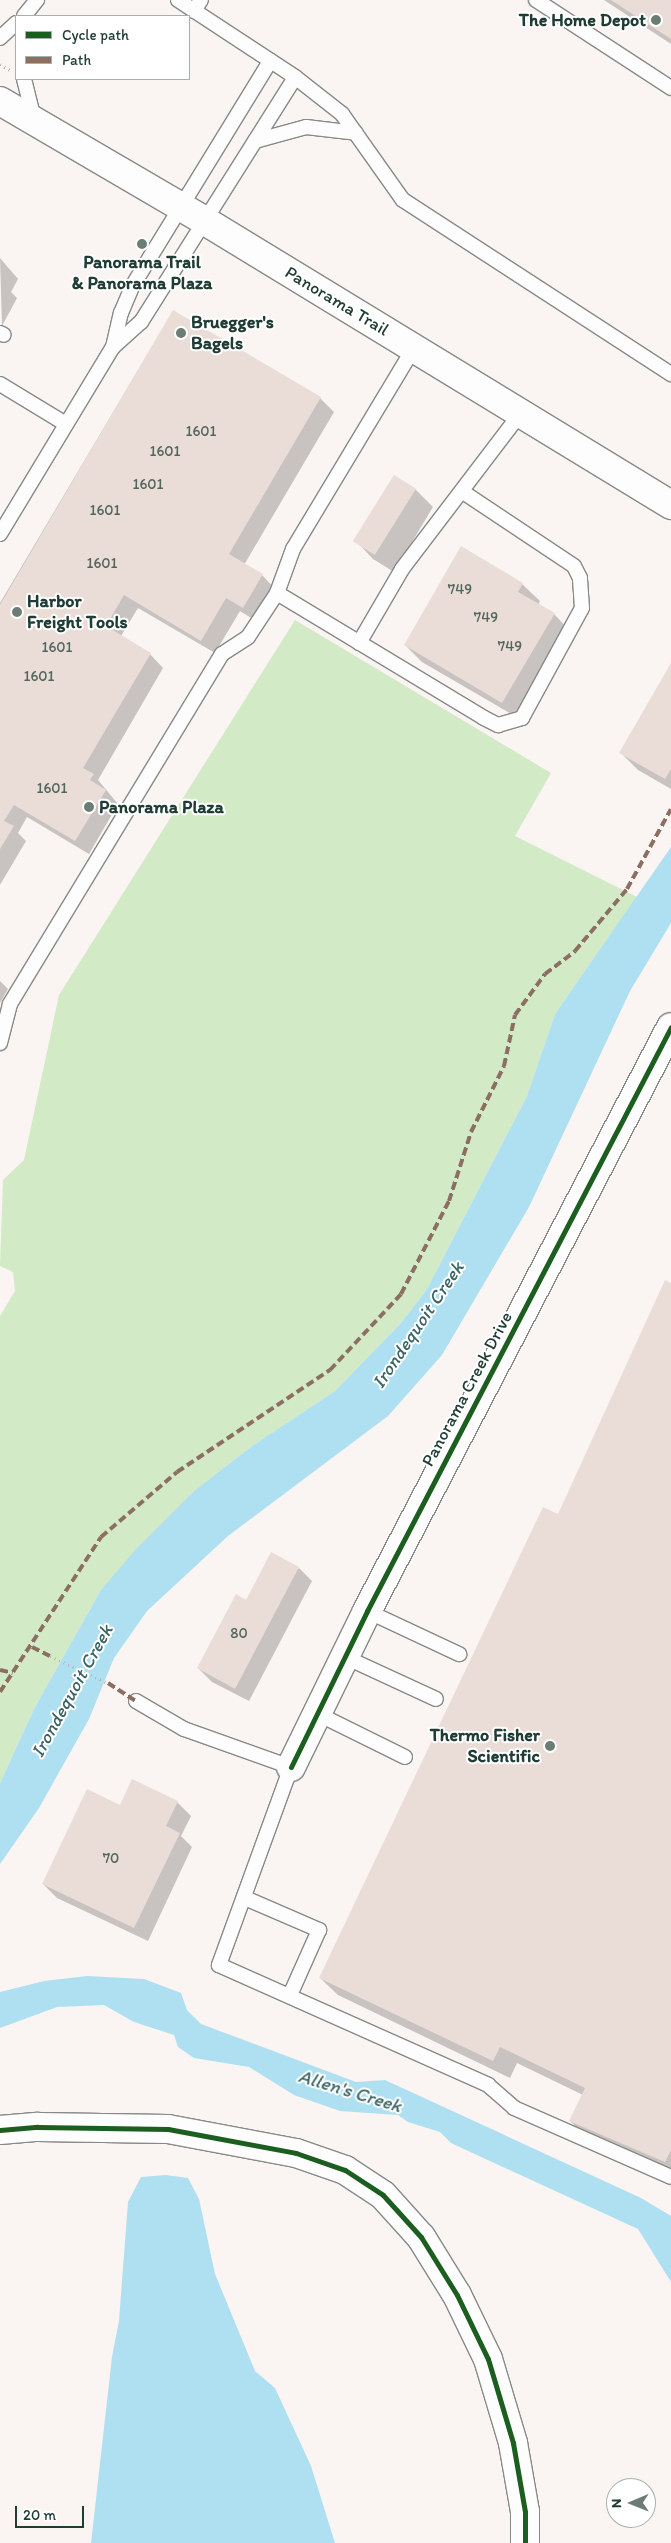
<!DOCTYPE html>
<style>
body{margin:0}
#map{position:relative;width:671px;height:2543px;overflow:hidden;background:#faf4f2;font-family:Itim,sans-serif}
div>[style]{position:absolute}
.green>*{inset:0;background:#d2eac6}
.water>*{inset:0;background:#afe0f1}
.shadow>*{inset:0;background:#0003}
.building>*{inset:0;background:#eaddd8;transform-origin:0 0}
.path>*{height:3px;margin-top:-1.5px;transform-origin:0;background:repeating-linear-gradient(90deg,#b5b8b6 0 1px,transparent 0 5px)}
.roads{filter:drop-shadow(1px 0 #878a87) drop-shadow(-1px 0 #878a87) drop-shadow(0 1px #878a87) drop-shadow(0 -1px #878a87)}
.lane>*{height:14px;margin:-7px;padding:0 7px;transform-origin:7px;border-radius:7px;background:#fefdfd}
.street>*{height:28px;margin:-14px;padding:0 14px;transform-origin:14px;border-radius:14px;background:#fefdfd}
.secondary>*{height:28px;margin:-14px;padding:0 14px;transform-origin:14px;border-radius:14px;background:#fefdfd}
.quiet>*{height:4px;margin-top:-2px;transform-origin:0;background:repeating-linear-gradient(90deg,#8d6e63 0 8px,transparent 0 12px)}
.cycleway>*{height:5px;margin:-2.5px;padding:0 2.5px;transform-origin:2.5px;border-radius:2.5px;background:#1b5e20}
.dots>*{width:14px;height:14px;translate:-50% -50%;box-sizing:border-box;border:2px solid #fff;border-radius:50%}
span{translate:-50% -50%;white-space:nowrap;text-align:center;line-height:1.15;-webkit-text-stroke:4px #fff;paint-order:stroke}
.number-label{font-size:15px;color:#53665e}
.number-label span{-webkit-text-stroke-width:0}
.poi-label{font-size:18px;color:#1f3d34;font-weight:700}
.right{translate:-100% -50%;text-align:right}
.left{translate:0 -50%;text-align:left}
.street-label{font-size:18px;color:#1f3d34}
.water-label{font-size:19px;color:#3b6463;font-style:italic}
.legend{position:absolute;left:15px;top:15px;width:175px;height:65px;box-sizing:border-box;background:#fff;border:1px solid #a5b1ae;margin:0;padding:6px 9px;list-style:none;font-size:15px;color:#1f3d34}
.legend li{display:flex;align-items:center;gap:10px;height:25px}
.legend b{width:25px;border:1px solid #a5b1ae}
.north{position:absolute;left:606px;top:2478px;width:50px;height:50px;box-sizing:border-box;background:#fff;border:1px solid #a5b1ae;border-radius:50%;rotate:269deg;font-size:14px;font-weight:700;line-height:20px;text-align:center;color:#1f3d34}
.north::after{content:'';display:block;margin:auto;width:18px;height:22px;background:#6c7d76;clip-path:polygon(50% 0,100% 100%,50% 72%,0 100%)}
.scale{position:absolute;left:15px;top:2506px;width:69px;height:22px;box-sizing:border-box;border:2px solid #1f3d34;border-top:0;padding-left:6px;font-size:15px;line-height:18px;white-space:nowrap;color:#1f3d34;-webkit-text-stroke:4px #fff;paint-order:stroke}
</style>
<div id="map">
<div class="green">
<div style="clip-path:polygon(295px 620px,551px 773px,515px 836px,637px 897px,555px 1014px,527px 1096px,427px 1289px,401px 1323px,335px 1391px,252px 1446px,194px 1491px,101px 1590px,35px 1707px,0 1783px,0 1316px,15px 1291px,13px 1272px,0 1266px,3px 1180px,24px 1160px,59px 995px)"></div>
</div>
<div class="water">
<div style="clip-path:polygon(671px 847px,671px 923px,630px 991px,529px 1207px,442px 1355px,388px 1416px,228px 1536px,147px 1611px,114px 1658px,89px 1719px,39px 1808px,0 1864px,0 1783px,35px 1707px,101px 1590px,136px 1549px,194px 1491px,252px 1446px,335px 1391px,401px 1323px,427px 1289px,527px 1096px,555px 1014px)"></div>
<div style="clip-path:polygon(87px 1976px,144px 1979px,181px 1993px,187px 2010px,201px 2024px,356px 2082px,385px 2080px,641px 2198px,671px 2216px,671px 2282px,638px 2229px,451px 2143px,440px 2132px,408px 2122px,398px 2115px,340px 2111px,294px 2095px,249px 2067px,194px 2058px,178px 2047px,174px 2035px,134px 2022px,104px 2005px,57px 2007px,0 2028px,0 1992px,44px 1981px)"></div>
<div style="clip-path:polygon(166px 2175px,188px 2178px,199px 2199px,215px 2274px,255px 2371px,275px 2388px,311px 2466px,335px 2543px,91px 2543px,112px 2357px,119px 2321px,128px 2202px,141px 2177px)"></div>
</div>
<div class="shadow">
<div style="clip-path:polygon(604px 0,671px 0,671px 44px)"></div>
<div style="clip-path:polygon(0 258px,18px 279px,11px 292px,17px 298px,2px 326px)"></div>
<div style="clip-path:polygon(173px 311px,320px 398px,334px 412px,244px 565px,262px 575px,275px 589px,256px 621px,240px 611px,215px 653px,138px 608px,121px 636px,150px 654px,163px 668px,98px 780px,118px 804px,89px 854px,27px 817px,18px 833px,26px 841px,0 885px,0 603px)"></div>
<div style="clip-path:polygon(394px 477px,416px 490px,433px 507px,394px 572px,373px 559px,356px 541px)"></div>
<div style="clip-path:polygon(522px 584px,540px 601px,538px 605px,554px 614px,571px 632px,520px 719px,422px 662px,405px 645px)"></div>
<div style="clip-path:polygon(671px 665px,671px 789px,638px 770px,621px 753px)"></div>
<div style="clip-path:polygon(0 981px,8px 989px,0 1003px)"></div>
<div style="clip-path:polygon(671px 1285px,671px 2173px,588px 2138px,570px 2121px,583px 2095px,517px 2063px,510px 2078px,338px 1995px,320px 1978px,559px 1516px)"></div>
<div style="clip-path:polygon(299px 1568px,312px 1581px,249px 1701px,212px 1682px,198px 1668px)"></div>
<div style="clip-path:polygon(177px 1802px,191px 1816px,181px 1836px,192px 1847px,148px 1941px,57px 1898px,43px 1884px,121px 1806px)"></div>
</div>
<div class="building">
<div style="clip-path:polygon(611px 0,671px 0,671px 39px)"></div>
<div style="clip-path:polygon(173px 310px,321px 397px,229px 554px,263px 574px,243px 608px,226px 598px,201px 641px,124px 595px,106px 626px,151px 653px,83px 768px,94px 774px,90px 780px,106px 790px,75px 841px,14px 805px,4px 821px,14px 826px,0 849px,0 605px)"></div>
<div style="left:394px;top:475px;width:26px;height:78px;rotate:32deg"></div>
<div style="clip-path:polygon(461px 546px,523px 583px,518px 592px,555px 613px,502px 703px,404px 645px)"></div>
<div style="clip-path:polygon(671px 663px,671px 769px,665px 779px,619px 753px)"></div>
<div style="clip-path:polygon(665px 1280px,671px 1283px,671px 2150px,665px 2162px,569px 2121px,585px 2088px,500px 2047px,493px 2061px,319px 1978px,543px 1507px,558px 1514px)"></div>
<div style="clip-path:polygon(271px 1552px,299px 1567px,235px 1689px,197px 1668px,236px 1594px,246px 1600px)"></div>
<div style="clip-path:polygon(132px 1779px,178px 1801px,166px 1826px,180px 1833px,134px 1928px,42px 1884px,87px 1789px,120px 1805px)"></div>
</div>
<div class="path">
<div style="left:0;top:64px;width:12px;rotate:31deg"></div>
<div style="left:50px;top:1656px;width:64px;rotate:25deg"></div>
</div>
<div class="roads">
<div class="lane">
<div style="left:178px;top:0;width:140px;rotate:33.3deg"></div>
<div style="left:295px;top:77px;width:60px;rotate:38.2deg"></div>
<div style="left:342px;top:114px;width:105px;rotate:54.7deg"></div>
<div style="left:403px;top:200px;width:320px;rotate:33deg"></div>
<div style="left:536px;top:0;width:161px;rotate:33.1deg"></div>
<div style="left:194px;top:11px;width:13px;rotate:-58deg"></div>
<div style="left:24px;top:16px;width:21px;rotate:-51deg"></div>
<div style="left:0;top:38px;width:22px;rotate:-43deg"></div>
<div style="left:24px;top:79px;width:41px;rotate:76deg"></div>
<div style="left:255px;top:141px;width:53px;rotate:-15.4deg"></div>
<div style="left:306px;top:127px;width:50px;rotate:6.8deg"></div>
<div style="left:0;top:333px;width:4px;rotate:27deg"></div>
<div style="left:113px;top:347px;width:35px;rotate:-77deg"></div>
<div style="left:121px;top:313px;width:30px;rotate:-67deg"></div>
<div style="left:133px;top:285px;width:263px;rotate:-58.5deg"></div>
<div style="left:0;top:384px;width:77px;rotate:31.2deg"></div>
<div style="left:0;top:534px;width:218px;rotate:-58.9deg"></div>
<div style="left:113px;top:347px;width:38px;rotate:-42deg"></div>
<div style="left:141px;top:322px;width:289px;rotate:-57.8deg"></div>
<div style="left:277px;top:593px;width:242px;rotate:31.1deg"></div>
<div style="left:484px;top:718px;width:16px;rotate:27deg"></div>
<div style="left:498px;top:725px;width:25px;rotate:-16deg"></div>
<div style="left:522px;top:718px;width:125px;rotate:-61.4deg"></div>
<div style="left:582px;top:608px;width:30px;rotate:-94deg"></div>
<div style="left:580px;top:578px;width:13px;rotate:-117deg"></div>
<div style="left:574px;top:566px;width:133px;rotate:-146.3deg"></div>
<div style="left:359px;top:643px;width:86px;rotate:-59.8deg"></div>
<div style="left:402px;top:569px;width:196px;rotate:-52.7deg"></div>
<div style="left:0;top:1043px;width:40px;rotate:-75.6deg"></div>
<div style="left:10px;top:1004px;width:409px;rotate:-58.8deg"></div>
<div style="left:222px;top:654px;width:31px;rotate:-33deg"></div>
<div style="left:248px;top:637px;width:53px;rotate:-56.6deg"></div>
<div style="left:277px;top:593px;width:47px;rotate:-70deg"></div>
<div style="left:293px;top:549px;width:235px;rotate:-59deg"></div>
<div style="left:367px;top:1611px;width:102px;rotate:25.1deg"></div>
<div style="left:345px;top:1657px;width:100px;rotate:24.8deg"></div>
<div style="left:136px;top:1701px;width:56px;rotate:30.3deg"></div>
<div style="left:184px;top:1729px;width:114px;rotate:19.6deg"></div>
<div style="left:291px;top:1767px;width:211px;rotate:110deg"></div>
<div style="left:219px;top:1965px;width:295px;rotate:24deg"></div>
<div style="left:488px;top:2085px;width:35px;rotate:41deg"></div>
<div style="left:514px;top:2108px;width:171px;rotate:23.7deg"></div>
<div style="left:318px;top:1714px;width:97px;rotate:26.3deg"></div>
<div style="left:245px;top:1898px;width:81px;rotate:23.4deg"></div>
<div style="left:319px;top:1930px;width:71px;rotate:114deg"></div>
</div>
<div class="street">
<div style="left:291px;top:1767px;width:174px;rotate:-64deg"></div>
<div style="left:367px;top:1611px;width:658px;rotate:-62.5deg"></div>
<div style="left:0;top:2130px;width:38px;rotate:-5deg"></div>
<div style="left:38px;top:2127px;width:130px;rotate:0.9deg"></div>
<div style="left:168px;top:2129px;width:130px;rotate:10.6deg"></div>
<div style="left:296px;top:2153px;width:52px;rotate:19.1deg"></div>
<div style="left:345px;top:2170px;width:45px;rotate:33.3deg"></div>
<div style="left:383px;top:2195px;width:57px;rotate:47.9deg"></div>
<div style="left:421px;top:2237px;width:68px;rotate:58.2deg"></div>
<div style="left:457px;top:2295px;width:71px;rotate:64.2deg"></div>
<div style="left:488px;top:2359px;width:88px;rotate:73.4deg"></div>
<div style="left:513px;top:2443px;width:70px;rotate:80.1deg"></div>
<div style="left:525px;top:2512px;width:31px;rotate:90deg"></div>
</div>
<div class="secondary">
<div style="left:0;top:101px;width:238px;rotate:30.3deg"></div>
<div style="left:205px;top:221px;width:546px;rotate:31.36deg"></div>
</div>
</div>
<div class="quiet">
<div style="left:32px;top:1647px;width:20px;rotate:27deg"></div>
<div style="left:0;top:1670px;width:13px;rotate:13deg"></div>
<div style="left:108px;top:1683px;width:33px;rotate:33deg"></div>
<div style="left:0;top:1692px;width:185px;rotate:-56.9deg"></div>
<div style="left:101px;top:1537px;width:100px;rotate:-40.5deg"></div>
<div style="left:177px;top:1472px;width:184px;rotate:-33.7deg"></div>
<div style="left:330px;top:1370px;width:104px;rotate:-46.9deg"></div>
<div style="left:401px;top:1294px;width:105px;rotate:-62.7deg"></div>
<div style="left:449px;top:1201px;width:72px;rotate:-72.3deg"></div>
<div style="left:471px;top:1132px;width:74px;rotate:-63.4deg"></div>
<div style="left:504px;top:1066px;width:52px;rotate:-77.8deg"></div>
<div style="left:515px;top:1015px;width:51px;rotate:-53.8deg"></div>
<div style="left:545px;top:974px;width:38px;rotate:-37deg"></div>
<div style="left:575px;top:951px;width:81px;rotate:-50deg"></div>
<div style="left:627px;top:889px;width:91px;rotate:-61.2deg"></div>
</div>
<div class="cycleway">
<div style="left:291px;top:1767px;width:174px;rotate:-64deg"></div>
<div style="left:367px;top:1611px;width:658px;rotate:-62.5deg"></div>
<div style="left:0;top:2130px;width:38px;rotate:-5deg"></div>
<div style="left:38px;top:2127px;width:130px;rotate:0.9deg"></div>
<div style="left:168px;top:2129px;width:130px;rotate:10.6deg"></div>
<div style="left:296px;top:2153px;width:52px;rotate:19.1deg"></div>
<div style="left:345px;top:2170px;width:45px;rotate:33.3deg"></div>
<div style="left:383px;top:2195px;width:57px;rotate:47.9deg"></div>
<div style="left:421px;top:2237px;width:68px;rotate:58.2deg"></div>
<div style="left:457px;top:2295px;width:71px;rotate:64.2deg"></div>
<div style="left:488px;top:2359px;width:88px;rotate:73.4deg"></div>
<div style="left:513px;top:2443px;width:70px;rotate:80.1deg"></div>
<div style="left:525px;top:2512px;width:31px;rotate:90deg"></div>
</div>
<div class="dots">
<div style="left:656px;top:20px;background:#6c7d76"></div>
<div style="left:142px;top:244px;background:#6c7d76"></div>
<div style="left:181px;top:333px;background:#6c7d76"></div>
<div style="left:17px;top:612px;background:#6c7d76"></div>
<div style="left:89px;top:807px;background:#6c7d76"></div>
<div style="left:550px;top:1746px;background:#6c7d76"></div>
</div>
<div class="number-label">
<span style="left:201px;top:432px">1601</span>
<span style="left:165px;top:452px">1601</span>
<span style="left:148px;top:485px">1601</span>
<span style="left:105px;top:511px">1601</span>
<span style="left:102px;top:564px">1601</span>
<span style="left:460px;top:590px">749</span>
<span style="left:486px;top:618px">749</span>
<span style="left:510px;top:647px">749</span>
<span style="left:57px;top:648px">1601</span>
<span style="left:39px;top:677px">1601</span>
<span style="left:52px;top:789px">1601</span>
<span style="left:239px;top:1634px">80</span>
<span style="left:111px;top:1859px">70</span>
</div>
<div class="poi-label">
<span class="right" style="left:646px;top:20px">The Home Depot</span>
<span style="left:142px;top:273px">Panorama Trail<br>&amp; Panorama Plaza</span>
<span class="left" style="left:191px;top:333px">Bruegger's<br>Bagels</span>
<span class="left" style="left:27px;top:612px">Harbor<br>Freight Tools</span>
<span class="left" style="left:99px;top:807px">Panorama Plaza</span>
<span class="right" style="left:540px;top:1746px">Thermo Fisher<br>Scientific</span>
</div>
<div class="street-label">
<span style="left:337px;top:301px;rotate:31deg">Panorama Trail</span>
<span style="left:467px;top:1389px;rotate:-62deg">Panorama Creek Drive</span>
</div>
<div class="water-label">
<span style="left:418px;top:1325px;rotate:-56deg">Irondequoit Creek</span>
<span style="left:72px;top:1691px;rotate:-61deg">Irondequoit Creek</span>
<span style="left:350px;top:2091px;rotate:17deg">Allen's Creek</span>
</div>
<ul class="legend">
<li><b style="height:6px;background:#1b5e20"></b>Cycle path</li>
<li><b style="height:6px;background:#8d6e63"></b>Path</li>
</ul>
<div class="north">N</div>
<div class="scale">20 m</div>
</div>
